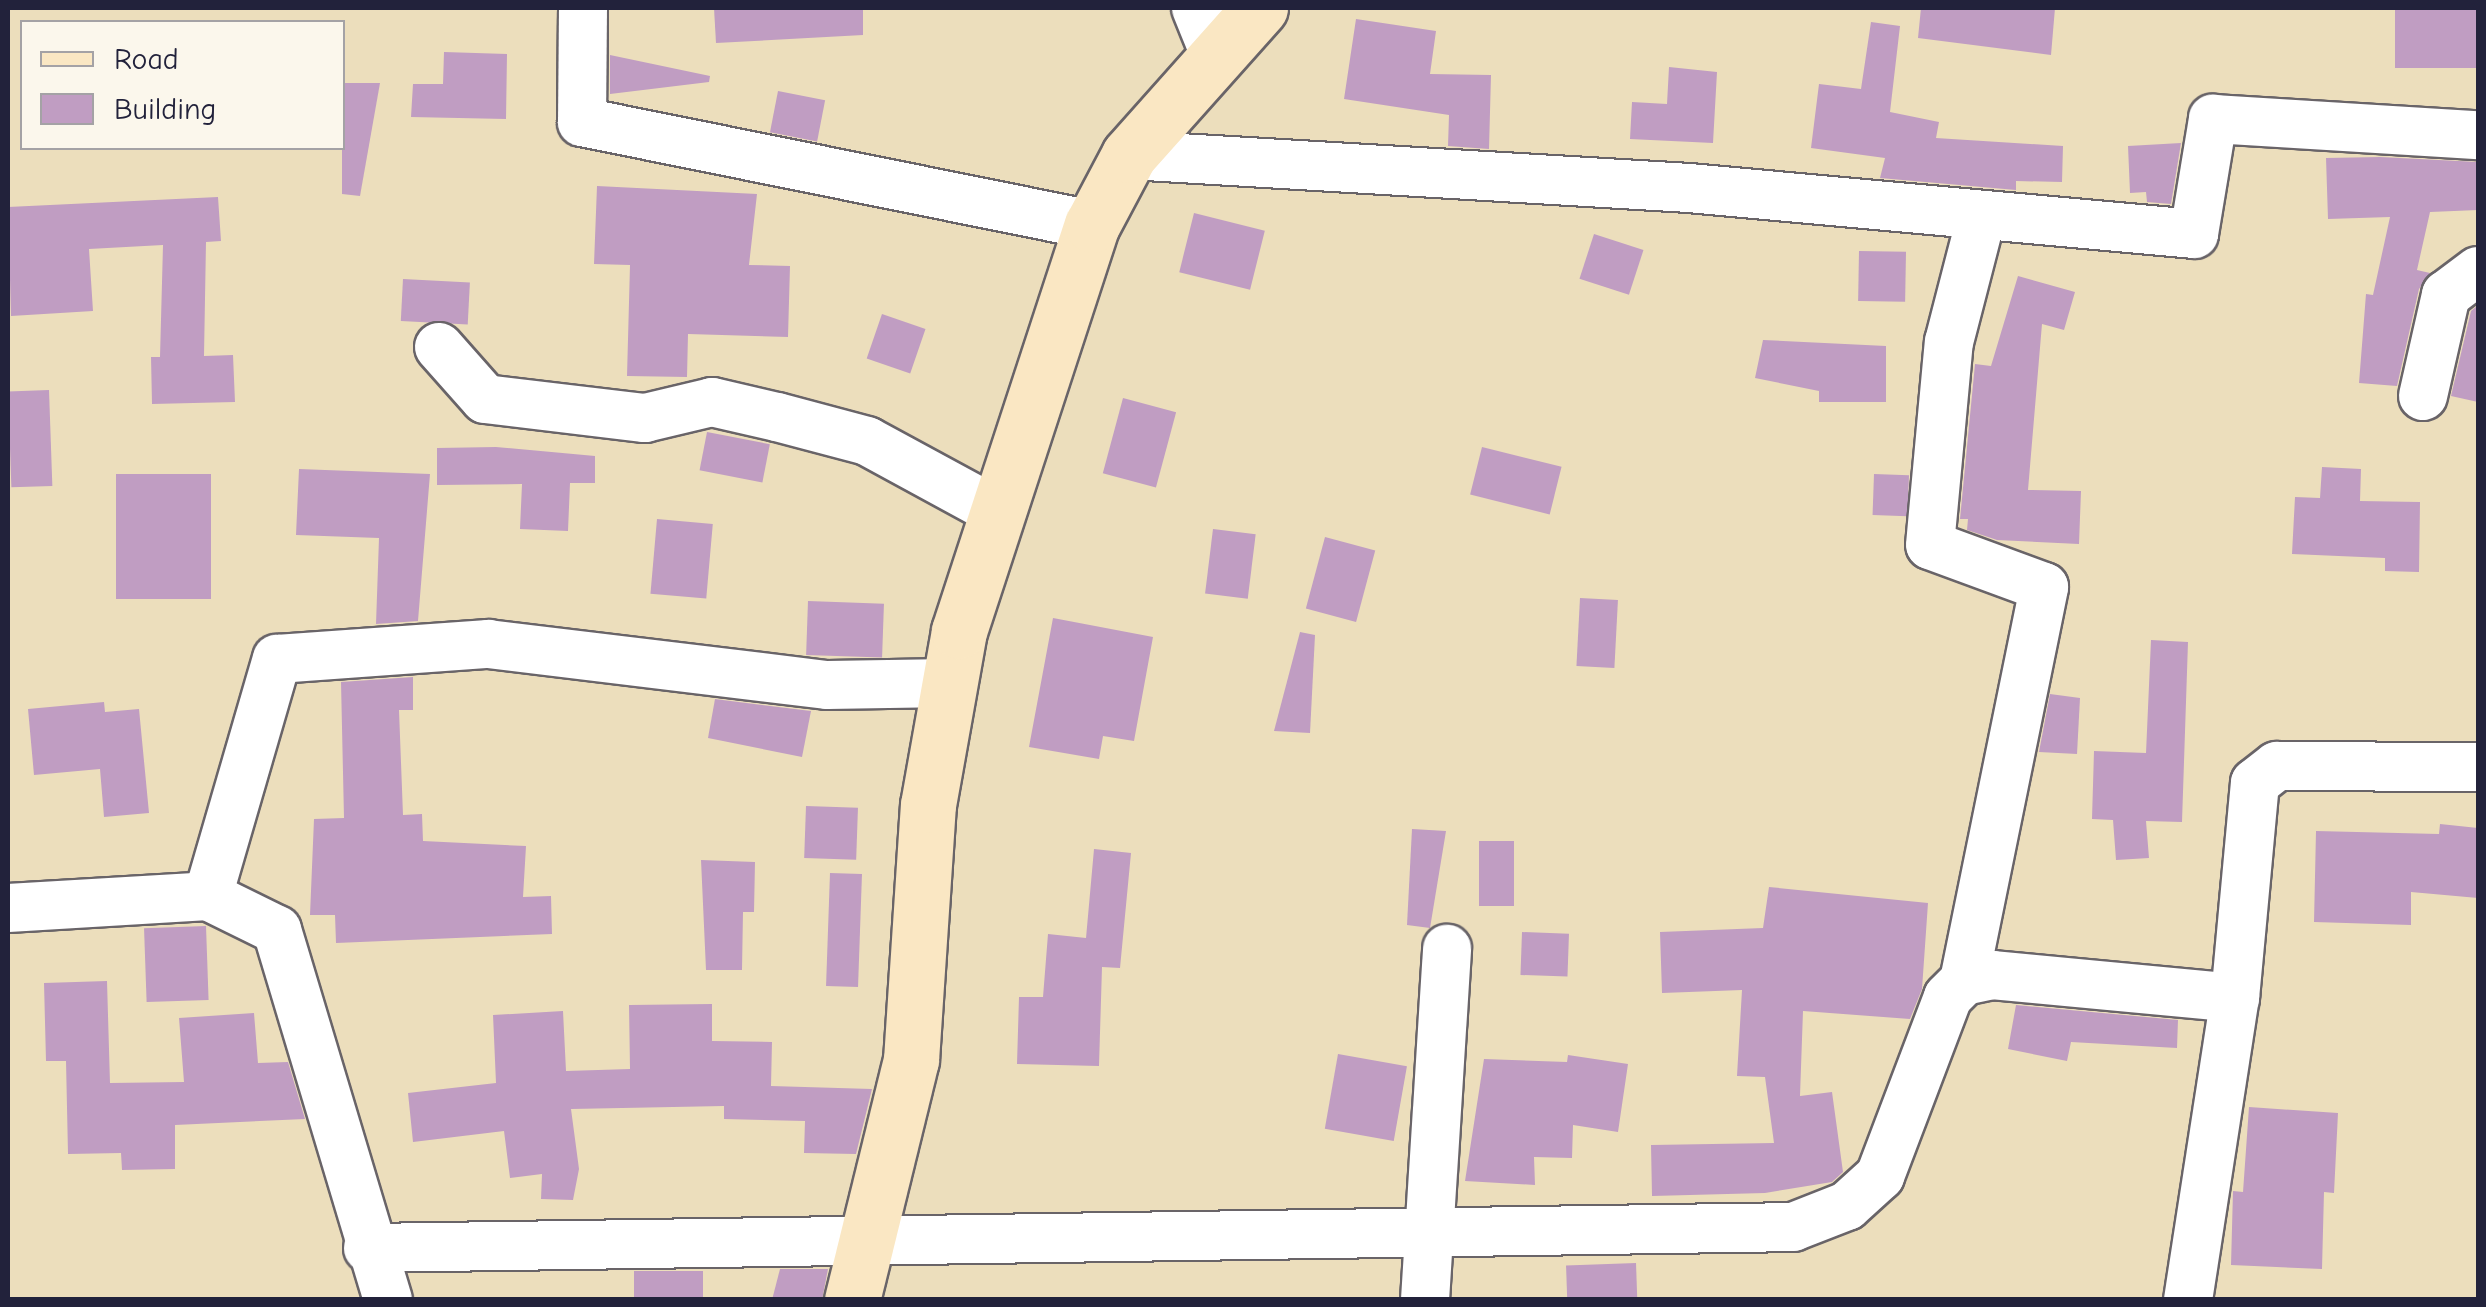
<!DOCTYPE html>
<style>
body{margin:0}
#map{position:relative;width:2486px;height:1307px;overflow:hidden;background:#ecdebc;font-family:"Comic Neue",sans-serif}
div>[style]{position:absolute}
.building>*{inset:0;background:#c09dc2;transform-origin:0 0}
.roads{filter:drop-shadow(2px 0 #696468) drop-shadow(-2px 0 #696468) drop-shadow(0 2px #696468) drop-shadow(0 -2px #696468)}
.minor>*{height:48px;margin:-24px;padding:0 24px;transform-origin:24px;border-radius:24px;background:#fff}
.secondary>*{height:55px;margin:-27.5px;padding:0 27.5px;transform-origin:27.5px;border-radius:27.5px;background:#fae7c3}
span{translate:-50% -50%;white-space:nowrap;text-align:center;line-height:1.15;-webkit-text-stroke:10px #fbf7ec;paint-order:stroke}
.frame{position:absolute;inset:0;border:10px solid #22223b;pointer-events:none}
.legend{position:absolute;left:20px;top:20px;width:325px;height:130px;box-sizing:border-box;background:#fbf7ec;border:2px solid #a4a2a5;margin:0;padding:12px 18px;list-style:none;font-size:30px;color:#22223b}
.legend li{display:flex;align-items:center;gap:20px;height:50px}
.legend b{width:50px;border:2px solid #a4a2a5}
</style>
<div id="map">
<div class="building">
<div style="clip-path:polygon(714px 8px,863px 8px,863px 35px,716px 43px)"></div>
<div style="clip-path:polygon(1921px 8px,2055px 8px,2051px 55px,1918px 38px)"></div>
<div style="left:2395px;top:8px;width:83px;height:60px"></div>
<div style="clip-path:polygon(1356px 19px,1436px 31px,1430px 74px,1491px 75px,1489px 149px,1448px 146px,1449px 115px,1344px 99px)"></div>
<div style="clip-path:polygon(1871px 22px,1900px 26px,1890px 112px,1939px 122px,1936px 138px,2063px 146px,2062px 182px,2016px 181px,2016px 190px,1880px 178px,1885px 158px,1811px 148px,1819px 84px,1861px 89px)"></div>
<div style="clip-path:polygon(444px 52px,507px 54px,506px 119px,411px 117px,413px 84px,443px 84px)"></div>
<div style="clip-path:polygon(610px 55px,710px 76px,709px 82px,610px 94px)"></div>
<div style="clip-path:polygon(1669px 67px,1717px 72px,1713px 143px,1630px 139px,1632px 102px,1667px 104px)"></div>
<div style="clip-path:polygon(342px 83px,380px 83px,360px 196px,342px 194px)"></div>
<div style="left:778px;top:91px;width:48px;height:42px;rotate:11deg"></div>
<div style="clip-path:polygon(2181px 143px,2171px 204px,2147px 202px,2146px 192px,2130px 193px,2128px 146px)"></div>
<div style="clip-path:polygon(2380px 157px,2478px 162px,2478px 210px,2430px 212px,2417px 270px,2430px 273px,2419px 289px,2397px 386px,2359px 383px,2366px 294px,2373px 295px,2390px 217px,2328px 219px,2326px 158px)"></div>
<div style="clip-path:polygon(597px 186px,757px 194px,749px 265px,790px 266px,788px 337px,688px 334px,687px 377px,627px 376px,630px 265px,594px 264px)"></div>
<div style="clip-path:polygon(218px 197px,221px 241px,206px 242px,204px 356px,233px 355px,235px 402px,152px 404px,151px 357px,160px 357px,163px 245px,89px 249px,93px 311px,11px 316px,8px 207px)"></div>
<div style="left:1194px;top:213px;width:73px;height:61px;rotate:14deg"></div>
<div style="left:1594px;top:234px;width:52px;height:47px;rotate:18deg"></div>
<div style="left:1859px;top:251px;width:47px;height:50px;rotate:1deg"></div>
<div style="clip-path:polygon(2018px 276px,2075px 292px,2064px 330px,2042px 324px,2028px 490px,2081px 491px,2079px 544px,1997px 540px,1967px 530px,1968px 519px,1960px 519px,1975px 364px,1991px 366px)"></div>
<div style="left:403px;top:279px;width:67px;height:42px;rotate:3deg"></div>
<div style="clip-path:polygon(2478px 305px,2478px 402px,2451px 396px,2471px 311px)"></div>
<div style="left:882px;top:314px;width:46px;height:47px;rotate:19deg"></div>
<div style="clip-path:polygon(1763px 340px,1886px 346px,1886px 402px,1819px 402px,1819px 391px,1755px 378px)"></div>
<div style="left:49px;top:390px;width:96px;height:41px;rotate:88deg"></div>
<div style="left:1123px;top:398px;width:55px;height:78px;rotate:15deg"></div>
<div style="left:707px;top:432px;width:64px;height:39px;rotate:11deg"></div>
<div style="clip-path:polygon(496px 447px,595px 456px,595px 483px,570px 483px,568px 531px,520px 529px,522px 484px,437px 485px,437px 448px)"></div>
<div style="left:1482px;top:447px;width:82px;height:49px;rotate:14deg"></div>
<div style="clip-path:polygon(2322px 467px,2361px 469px,2360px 501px,2420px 502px,2419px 572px,2385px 571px,2385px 558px,2292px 554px,2295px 497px,2320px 498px)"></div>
<div style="clip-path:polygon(299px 469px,430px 474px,418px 621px,376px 624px,379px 538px,296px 535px)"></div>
<div style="left:211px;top:474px;width:125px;height:95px;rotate:90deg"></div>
<div style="left:1874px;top:474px;width:35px;height:41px;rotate:2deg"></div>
<div style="left:657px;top:519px;width:56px;height:75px;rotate:5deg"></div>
<div style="left:1213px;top:529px;width:43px;height:65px;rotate:7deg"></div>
<div style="left:1325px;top:537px;width:52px;height:74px;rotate:15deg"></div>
<div style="left:1580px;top:598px;width:38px;height:68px;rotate:3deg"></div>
<div style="left:808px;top:601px;width:76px;height:54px;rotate:2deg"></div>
<div style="clip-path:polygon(1053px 618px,1153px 637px,1134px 741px,1103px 736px,1099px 759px,1029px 747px)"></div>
<div style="clip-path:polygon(1300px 632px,1315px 635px,1310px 733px,1274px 731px)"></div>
<div style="clip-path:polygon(2151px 640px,2188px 642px,2182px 822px,2146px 821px,2149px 858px,2116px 860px,2113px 820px,2092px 819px,2094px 751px,2146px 753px)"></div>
<div style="clip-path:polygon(413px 677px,413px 710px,399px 710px,403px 815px,422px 814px,423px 841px,526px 846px,523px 897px,551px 896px,552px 934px,336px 943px,335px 915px,310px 915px,314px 819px,344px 818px,341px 682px)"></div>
<div style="clip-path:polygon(2050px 694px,2080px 698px,2077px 754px,2039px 752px)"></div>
<div style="clip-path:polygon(715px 699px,811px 711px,802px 757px,708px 738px)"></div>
<div style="clip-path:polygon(104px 702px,105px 712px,139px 709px,149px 813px,104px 817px,100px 769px,34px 775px,28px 709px)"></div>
<div style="left:806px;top:806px;width:52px;height:52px;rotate:2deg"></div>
<div style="clip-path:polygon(2440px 824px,2478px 828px,2478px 898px,2411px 892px,2411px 925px,2314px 922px,2316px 831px,2439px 834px)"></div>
<div style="clip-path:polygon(1412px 829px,1446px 831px,1430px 928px,1407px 925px)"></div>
<div style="left:1479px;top:841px;width:35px;height:65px"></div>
<div style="clip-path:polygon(1094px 849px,1131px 853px,1120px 968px,1102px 967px,1099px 1066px,1017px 1064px,1019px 997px,1043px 997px,1048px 934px,1086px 938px)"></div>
<div style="clip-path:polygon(701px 860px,755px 862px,754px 912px,743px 912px,742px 970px,706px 970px)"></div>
<div style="left:830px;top:873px;width:32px;height:113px;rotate:2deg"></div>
<div style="clip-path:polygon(1769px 887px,1928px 903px,1922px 989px,1910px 1019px,1803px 1011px,1800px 1096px,1832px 1092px,1843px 1172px,1832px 1182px,1765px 1193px,1652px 1196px,1651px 1145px,1774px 1143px,1765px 1077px,1737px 1076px,1742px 990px,1662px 993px,1660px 932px,1763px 928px)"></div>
<div style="left:206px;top:926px;width:74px;height:62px;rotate:88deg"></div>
<div style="left:1522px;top:932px;width:47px;height:43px;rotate:2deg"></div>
<div style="clip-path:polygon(107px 981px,110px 1083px,184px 1082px,179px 1018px,254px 1013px,258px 1063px,288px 1062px,305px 1119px,175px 1125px,175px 1169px,122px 1170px,121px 1153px,68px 1154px,66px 1061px,46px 1061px,44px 983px)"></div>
<div style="clip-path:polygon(712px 1004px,712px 1041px,772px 1042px,771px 1086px,872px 1089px,856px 1154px,804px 1153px,805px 1121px,724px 1119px,724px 1106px,571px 1109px,579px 1169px,573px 1200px,541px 1199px,542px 1174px,510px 1178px,504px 1131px,413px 1142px,408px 1093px,496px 1083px,493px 1015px,563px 1011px,566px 1071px,630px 1069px,629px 1005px)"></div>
<div style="clip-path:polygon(2016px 1005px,2178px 1020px,2177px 1048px,2071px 1042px,2067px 1061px,2008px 1049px)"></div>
<div style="left:1338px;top:1054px;width:70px;height:76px;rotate:10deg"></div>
<div style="clip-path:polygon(1568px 1055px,1628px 1064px,1618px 1132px,1573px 1125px,1572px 1158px,1534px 1157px,1535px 1185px,1465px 1181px,1484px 1059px,1567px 1062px)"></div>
<div style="clip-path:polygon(2249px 1107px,2338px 1113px,2334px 1193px,2324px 1192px,2322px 1269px,2231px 1265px,2233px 1191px,2243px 1192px)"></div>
<div style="left:1636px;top:1263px;width:37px;height:70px;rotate:88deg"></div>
<div style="clip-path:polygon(780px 1269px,828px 1269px,822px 1300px,772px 1300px)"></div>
<div style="left:703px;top:1271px;width:29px;height:69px;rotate:90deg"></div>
</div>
<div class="roads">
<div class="minor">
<div style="left:583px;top:8px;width:114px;rotate:90.5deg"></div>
<div style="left:582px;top:122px;width:520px;rotate:11.42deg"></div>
<div style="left:1196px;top:8px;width:51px;rotate:68deg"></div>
<div style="left:1129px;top:155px;width:561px;rotate:3.37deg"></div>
<div style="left:1689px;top:188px;width:507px;rotate:5.2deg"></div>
<div style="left:2194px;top:234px;width:117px;rotate:-80.6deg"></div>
<div style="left:2213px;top:119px;width:265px;rotate:3.5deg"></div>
<div style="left:439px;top:347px;width:69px;rotate:48.5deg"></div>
<div style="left:485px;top:399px;width:161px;rotate:6.8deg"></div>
<div style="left:645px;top:418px;width:69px;rotate:-13.4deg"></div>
<div style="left:712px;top:402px;width:67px;rotate:13deg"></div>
<div style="left:777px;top:417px;width:93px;rotate:14.9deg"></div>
<div style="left:867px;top:441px;width:149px;rotate:28.5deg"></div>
<div style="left:2423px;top:396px;width:104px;rotate:-77.2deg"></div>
<div style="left:2446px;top:295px;width:40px;rotate:-37deg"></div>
<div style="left:208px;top:896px;width:247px;rotate:-73.8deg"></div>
<div style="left:277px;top:659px;width:212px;rotate:-4.1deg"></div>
<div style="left:488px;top:644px;width:341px;rotate:6.9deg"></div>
<div style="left:827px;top:685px;width:123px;rotate:-0.9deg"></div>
<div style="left:8px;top:908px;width:200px;rotate:-3.4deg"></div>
<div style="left:208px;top:896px;width:77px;rotate:26.2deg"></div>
<div style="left:277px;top:930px;width:386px;rotate:73.3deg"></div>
<div style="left:1964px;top:981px;width:402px;rotate:-78.5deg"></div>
<div style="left:2044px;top:587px;width:121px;rotate:-159.8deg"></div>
<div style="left:1930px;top:545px;width:204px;rotate:-84.7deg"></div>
<div style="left:1949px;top:342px;width:128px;rotate:-75.5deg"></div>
<div style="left:368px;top:1248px;width:1425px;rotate:-0.84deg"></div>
<div style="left:1793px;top:1227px;width:58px;rotate:-21.3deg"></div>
<div style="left:1847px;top:1206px;width:45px;rotate:-42.3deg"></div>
<div style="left:1880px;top:1176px;width:191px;rotate:-69.2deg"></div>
<div style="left:1948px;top:997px;width:23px;rotate:-45deg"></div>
<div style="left:1964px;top:981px;width:29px;rotate:-12deg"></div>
<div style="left:1992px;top:975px;width:244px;rotate:5.4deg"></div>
<div style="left:1425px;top:1300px;width:352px;rotate:-86.4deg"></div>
<div style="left:2188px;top:1300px;width:306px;rotate:-81.2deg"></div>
<div style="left:2235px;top:998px;width:216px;rotate:-84.7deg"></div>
<div style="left:2255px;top:783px;width:28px;rotate:-38deg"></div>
<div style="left:2277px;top:766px;width:201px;rotate:0.3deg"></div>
</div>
<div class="secondary">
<div style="left:852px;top:1300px;width:247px;rotate:-76.2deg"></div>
<div style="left:911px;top:1060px;width:256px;rotate:-86.2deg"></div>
<div style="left:928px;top:805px;width:177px;rotate:-79.9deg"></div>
<div style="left:959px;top:631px;width:427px;rotate:-71.9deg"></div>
<div style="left:1092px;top:225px;width:79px;rotate:-62.1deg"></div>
<div style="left:1129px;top:155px;width:197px;rotate:-48.3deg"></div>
</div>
</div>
<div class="frame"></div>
<ul class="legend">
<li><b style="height:12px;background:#fae7c3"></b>Road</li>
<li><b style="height:28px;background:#c09dc2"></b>Building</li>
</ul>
</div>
